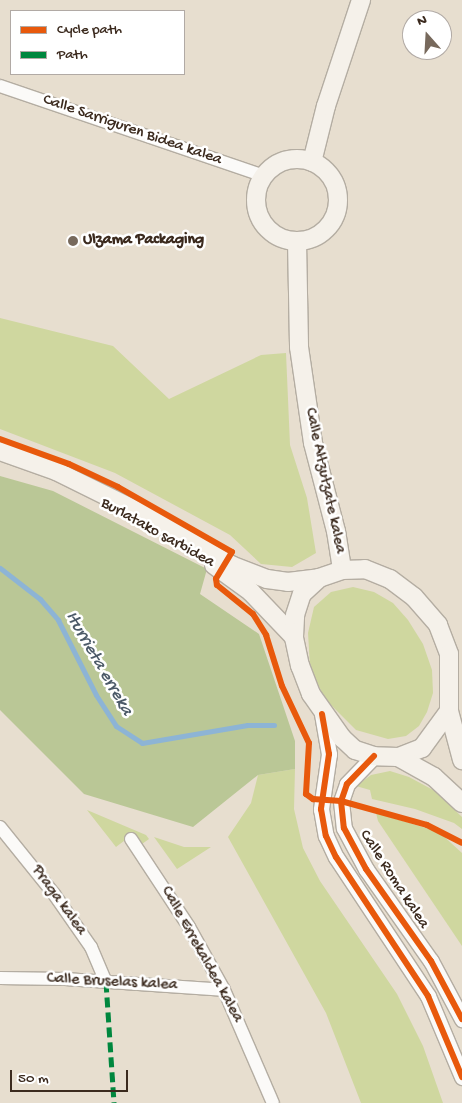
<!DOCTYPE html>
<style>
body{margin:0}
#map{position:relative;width:462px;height:1103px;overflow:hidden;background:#e7decf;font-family:"Gochi Hand",sans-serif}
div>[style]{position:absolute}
.green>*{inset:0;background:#cfd79f}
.forest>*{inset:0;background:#bac796}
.stream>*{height:5px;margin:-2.5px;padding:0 2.5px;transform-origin:2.5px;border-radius:2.5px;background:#8db4d5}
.roads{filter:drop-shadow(1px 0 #b4ada2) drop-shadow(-1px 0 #b4ada2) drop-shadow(0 1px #b4ada2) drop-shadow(0 -1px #b4ada2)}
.minor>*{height:12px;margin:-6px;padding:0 6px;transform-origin:6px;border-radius:6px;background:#fbfaf8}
.tertiary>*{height:15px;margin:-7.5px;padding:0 7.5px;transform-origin:7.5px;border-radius:7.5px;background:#fbfaf8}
.secondary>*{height:18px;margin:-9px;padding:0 9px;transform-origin:9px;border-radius:9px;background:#f5f1ea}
.secondary>.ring{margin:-9px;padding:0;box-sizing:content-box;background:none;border:18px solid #f5f1ea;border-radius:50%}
.quiet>*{height:5px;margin-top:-2.5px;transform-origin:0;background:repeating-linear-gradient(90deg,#00873e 0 10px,transparent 0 15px)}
.cycleway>*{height:6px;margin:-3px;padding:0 3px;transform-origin:3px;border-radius:3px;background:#e8590c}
.dots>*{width:14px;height:14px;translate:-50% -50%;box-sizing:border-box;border:2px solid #fff;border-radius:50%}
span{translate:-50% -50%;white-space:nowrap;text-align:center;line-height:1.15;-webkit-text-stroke:5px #fff;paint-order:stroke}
.street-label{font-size:16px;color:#3b2a1e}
.poi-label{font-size:16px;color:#3b2a1e;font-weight:700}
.left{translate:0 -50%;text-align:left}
.water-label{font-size:18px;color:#4c5a68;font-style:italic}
.legend{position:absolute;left:10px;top:10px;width:175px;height:65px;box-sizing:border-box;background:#fff;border:1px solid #b1aaa5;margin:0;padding:6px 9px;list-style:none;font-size:15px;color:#3b2a1e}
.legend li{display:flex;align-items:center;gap:10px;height:25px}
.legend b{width:25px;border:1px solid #b1aaa5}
.north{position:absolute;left:402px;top:10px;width:50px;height:50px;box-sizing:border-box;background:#fff;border:1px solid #b1aaa5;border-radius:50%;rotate:341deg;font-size:14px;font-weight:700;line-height:20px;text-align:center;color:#3b2a1e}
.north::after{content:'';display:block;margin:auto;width:18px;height:22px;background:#77695c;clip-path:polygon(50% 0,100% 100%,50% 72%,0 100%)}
.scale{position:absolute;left:10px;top:1070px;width:118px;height:22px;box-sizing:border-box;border:2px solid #3b2a1e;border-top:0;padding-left:6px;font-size:15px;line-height:18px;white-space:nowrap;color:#3b2a1e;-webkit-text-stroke:4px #fff;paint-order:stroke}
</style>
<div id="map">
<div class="green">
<div style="clip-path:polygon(0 318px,113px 346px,169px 399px,261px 355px,286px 353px,290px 445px,307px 498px,316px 553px,292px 567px,261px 564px,230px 535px,115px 473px,0 429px)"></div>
<div style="clip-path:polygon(353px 587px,374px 592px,393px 603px,408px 620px,423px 644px,432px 670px,433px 693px,427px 712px,419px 726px,406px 736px,388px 739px,356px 730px,324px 698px,310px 666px,308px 633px,314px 607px,331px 592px)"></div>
<div style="clip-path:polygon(295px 769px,294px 809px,303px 848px,320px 881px,397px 994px,423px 1046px,443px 1103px,361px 1103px,326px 1013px,228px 837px,251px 803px,258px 775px)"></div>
<div style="clip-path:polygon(390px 771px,409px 777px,435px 791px,462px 817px,462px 829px,454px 823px,415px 809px,372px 799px,370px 790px,356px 786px,371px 775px)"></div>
<div style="clip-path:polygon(87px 810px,146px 835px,149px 839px,142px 844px,133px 834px,116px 847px)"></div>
<div style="clip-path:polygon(376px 813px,439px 832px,462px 853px,462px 946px,378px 821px)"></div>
<div style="clip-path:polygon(154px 837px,184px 847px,211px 847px,177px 869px)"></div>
</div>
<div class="forest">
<div style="clip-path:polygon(0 476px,53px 491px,207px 569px,200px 594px,259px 634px,295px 741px,295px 769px,258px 775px,193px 827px,84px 794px,0 710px)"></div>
</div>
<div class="stream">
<div style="left:0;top:568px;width:51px;rotate:37.8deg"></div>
<div style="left:40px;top:599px;width:28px;rotate:49deg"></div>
<div style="left:58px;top:620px;width:84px;rotate:63.1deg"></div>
<div style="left:96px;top:695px;width:37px;rotate:57deg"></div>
<div style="left:116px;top:726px;width:31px;rotate:33deg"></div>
<div style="left:142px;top:743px;width:107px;rotate:-9.7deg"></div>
<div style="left:247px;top:725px;width:27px"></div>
</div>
<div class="roads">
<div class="minor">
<div style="left:0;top:86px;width:279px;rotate:18.8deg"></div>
<div style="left:0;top:827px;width:86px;rotate:51.1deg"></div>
<div style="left:54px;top:894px;width:65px;rotate:55.1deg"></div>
<div style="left:91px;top:947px;width:38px;rotate:67deg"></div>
<div style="left:131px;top:839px;width:105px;rotate:56.6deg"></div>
<div style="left:189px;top:927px;width:72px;rotate:60.9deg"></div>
<div style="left:224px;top:990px;width:123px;rotate:66.6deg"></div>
<div style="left:0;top:978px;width:64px;rotate:0.9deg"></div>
<div style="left:64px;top:979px;width:160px;rotate:3.9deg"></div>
</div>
<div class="tertiary">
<div style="left:322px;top:714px;width:41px;rotate:80.1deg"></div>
<div style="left:329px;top:754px;width:56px;rotate:98.3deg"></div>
<div style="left:321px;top:809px;width:27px;rotate:80deg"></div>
<div style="left:326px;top:836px;width:23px;rotate:65deg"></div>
<div style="left:336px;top:857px;width:167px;rotate:56.5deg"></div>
<div style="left:428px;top:996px;width:88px;rotate:67.2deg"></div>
<div style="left:374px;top:756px;width:39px;rotate:134deg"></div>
<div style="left:347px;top:784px;width:18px;rotate:109deg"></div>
<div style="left:341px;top:801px;width:27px;rotate:84deg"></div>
<div style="left:344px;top:828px;width:47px;rotate:61.8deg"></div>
<div style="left:366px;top:869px;width:113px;rotate:54.8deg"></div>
<div style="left:431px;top:961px;width:66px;rotate:61.9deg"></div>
</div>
<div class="secondary">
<div class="ring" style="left:256px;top:159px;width:64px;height:64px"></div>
<div style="left:312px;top:162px;width:58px;rotate:-76deg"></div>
<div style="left:326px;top:106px;width:112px;rotate:-71.7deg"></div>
<div style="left:297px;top:241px;width:106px;rotate:88.9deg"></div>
<div style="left:299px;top:347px;width:97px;rotate:81.7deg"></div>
<div style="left:313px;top:443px;width:91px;rotate:75.4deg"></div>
<div style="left:336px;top:531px;width:39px;rotate:81deg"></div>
<div style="left:0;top:451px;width:59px;rotate:19.7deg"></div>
<div style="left:56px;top:471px;width:102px;rotate:26.3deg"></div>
<div style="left:147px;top:516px;width:99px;rotate:30.2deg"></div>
<div style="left:233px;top:566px;width:36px;rotate:21deg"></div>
<div style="left:267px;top:579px;width:21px;rotate:8deg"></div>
<div style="left:288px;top:582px;width:31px;rotate:-7deg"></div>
<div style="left:214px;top:565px;width:46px;rotate:36.1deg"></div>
<div style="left:251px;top:592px;width:62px;rotate:46.3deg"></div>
<div style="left:365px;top:569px;width:27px;rotate:22deg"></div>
<div style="left:390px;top:579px;width:30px;rotate:37deg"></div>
<div style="left:414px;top:597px;width:37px;rotate:49deg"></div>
<div style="left:438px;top:625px;width:31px;rotate:69deg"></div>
<div style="left:449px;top:654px;width:57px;rotate:90deg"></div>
<div style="left:449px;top:711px;width:46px;rotate:126.1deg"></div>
<div style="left:422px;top:748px;width:26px;rotate:159deg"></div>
<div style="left:398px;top:757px;width:24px;rotate:-178deg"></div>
<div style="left:374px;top:756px;width:20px;rotate:-162deg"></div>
<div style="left:355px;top:750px;width:18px;rotate:-137deg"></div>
<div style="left:342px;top:738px;width:54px;rotate:-125.2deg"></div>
<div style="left:311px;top:694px;width:30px;rotate:-111deg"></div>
<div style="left:300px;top:666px;width:30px;rotate:-102deg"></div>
<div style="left:294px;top:637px;width:22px;rotate:-87deg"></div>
<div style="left:295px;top:615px;width:22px;rotate:-72deg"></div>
<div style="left:302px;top:594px;width:23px;rotate:-43deg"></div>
<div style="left:319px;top:578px;width:24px;rotate:-19deg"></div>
<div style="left:342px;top:570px;width:23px;rotate:-2deg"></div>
<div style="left:449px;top:711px;width:51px;rotate:75.1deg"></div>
<div style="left:398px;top:757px;width:41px;rotate:29.1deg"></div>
<div style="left:434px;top:777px;width:38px;rotate:43deg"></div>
</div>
</div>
<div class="quiet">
<div style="left:106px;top:982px;width:121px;rotate:86.2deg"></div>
</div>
<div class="cycleway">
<div style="left:0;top:439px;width:73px;rotate:19.9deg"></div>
<div style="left:69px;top:464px;width:54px;rotate:25.1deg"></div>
<div style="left:118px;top:487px;width:131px;rotate:29.7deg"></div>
<div style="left:232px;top:552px;width:31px;rotate:121deg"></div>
<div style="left:216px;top:579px;width:6px;rotate:81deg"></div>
<div style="left:217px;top:585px;width:46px;rotate:38.9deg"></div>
<div style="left:253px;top:614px;width:25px;rotate:58deg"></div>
<div style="left:266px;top:635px;width:53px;rotate:72.6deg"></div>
<div style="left:282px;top:686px;width:63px;rotate:64.7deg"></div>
<div style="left:309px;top:743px;width:51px;rotate:93.4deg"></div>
<div style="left:306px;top:794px;width:9px;rotate:36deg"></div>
<div style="left:313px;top:799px;width:28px;rotate:4deg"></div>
<div style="left:341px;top:801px;width:89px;rotate:15.6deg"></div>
<div style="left:427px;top:825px;width:39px;rotate:27deg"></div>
<div style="left:322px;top:714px;width:41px;rotate:80.1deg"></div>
<div style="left:329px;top:754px;width:56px;rotate:98.3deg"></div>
<div style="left:321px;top:809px;width:27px;rotate:80deg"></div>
<div style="left:326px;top:836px;width:23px;rotate:65deg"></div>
<div style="left:336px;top:857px;width:167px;rotate:56.5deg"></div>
<div style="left:428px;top:996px;width:88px;rotate:67.2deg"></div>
<div style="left:374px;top:756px;width:39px;rotate:134deg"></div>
<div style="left:347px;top:784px;width:18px;rotate:109deg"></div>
<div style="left:341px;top:801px;width:27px;rotate:84deg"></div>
<div style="left:344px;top:828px;width:47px;rotate:61.8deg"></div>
<div style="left:366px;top:869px;width:113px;rotate:54.8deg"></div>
<div style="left:431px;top:961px;width:66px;rotate:61.9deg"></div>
</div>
<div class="dots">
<div style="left:73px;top:241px;background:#77695c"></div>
</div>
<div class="street-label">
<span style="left:132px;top:131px;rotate:19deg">Calle Sarriguren Bidea kalea</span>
<span style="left:324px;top:481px;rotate:78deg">Calle Altzutzate kalea</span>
<span style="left:157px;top:534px;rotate:29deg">Burlatako sarbidea</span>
<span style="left:393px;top:880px;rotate:57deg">Calle Roma kalea</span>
<span style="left:58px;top:901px;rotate:54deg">Praga kalea</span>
<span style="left:201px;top:955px;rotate:61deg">Calle Errekaldea kalea</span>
<span style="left:112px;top:983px;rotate:3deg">Calle Bruselas kalea</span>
</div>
<div class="poi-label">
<span class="left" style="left:83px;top:241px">Ulzama Packaging</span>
</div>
<div class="water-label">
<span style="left:98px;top:664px;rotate:60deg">Iturrieta erreka</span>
</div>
<ul class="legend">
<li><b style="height:6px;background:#e8590c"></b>Cycle path</li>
<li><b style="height:6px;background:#00873e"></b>Path</li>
</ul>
<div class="north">N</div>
<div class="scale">50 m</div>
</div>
